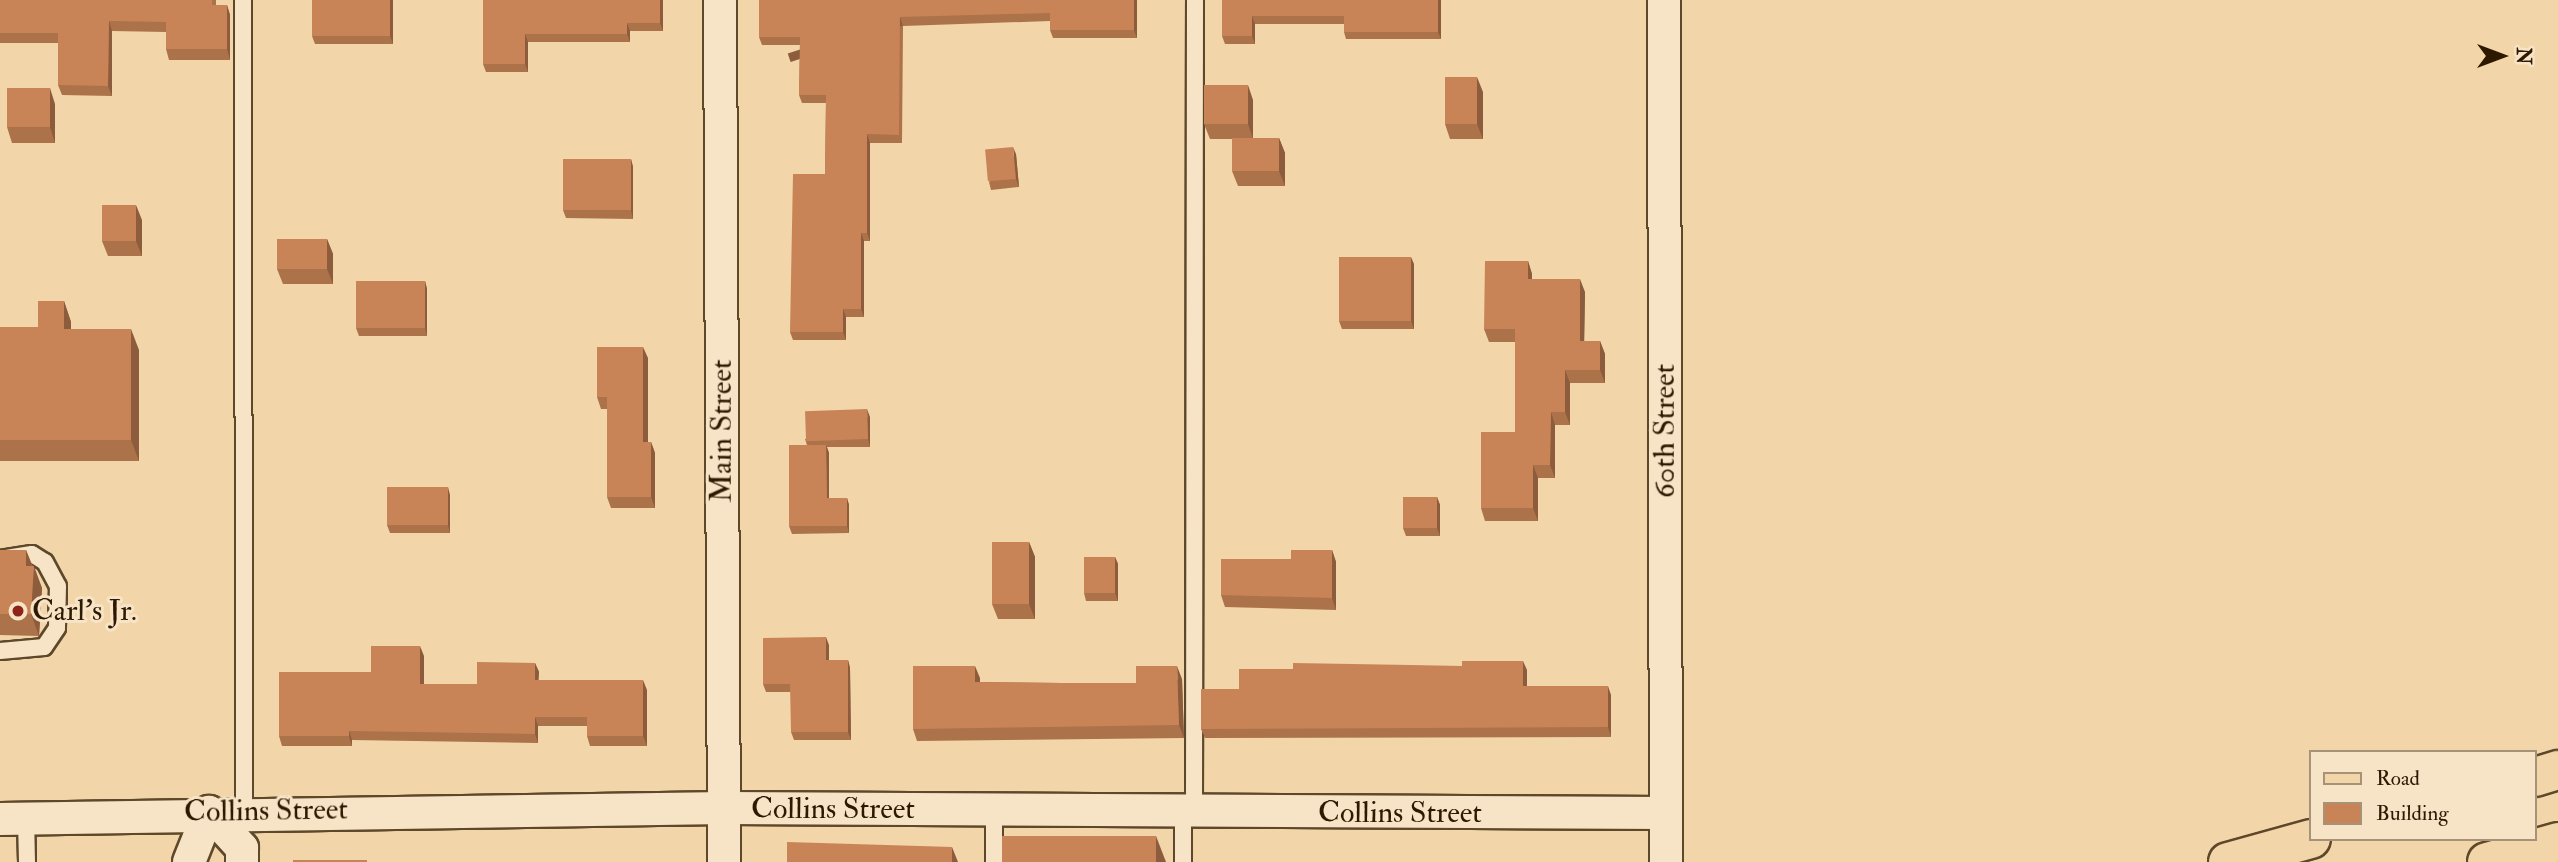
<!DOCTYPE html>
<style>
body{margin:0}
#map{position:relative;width:2558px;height:862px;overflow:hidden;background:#f2d5a9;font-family:"IM FELL Double Pica",serif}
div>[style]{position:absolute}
.roads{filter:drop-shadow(2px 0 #5e482a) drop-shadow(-2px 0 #5e482a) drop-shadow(0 2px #5e482a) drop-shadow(0 -2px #5e482a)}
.lane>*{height:16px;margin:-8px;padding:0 8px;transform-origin:8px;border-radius:8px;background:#f7e4c7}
.street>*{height:32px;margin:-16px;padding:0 16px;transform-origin:16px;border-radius:16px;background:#f7e4c7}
.primary>*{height:38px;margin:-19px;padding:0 19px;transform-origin:19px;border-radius:19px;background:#f2d5a9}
.wall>*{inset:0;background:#ac724a}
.shaded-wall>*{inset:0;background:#8c5c3c;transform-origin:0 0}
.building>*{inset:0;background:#c88456;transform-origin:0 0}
.dots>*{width:19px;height:19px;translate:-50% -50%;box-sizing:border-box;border:4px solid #f7e4c7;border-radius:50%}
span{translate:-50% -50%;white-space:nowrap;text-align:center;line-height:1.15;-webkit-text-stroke:6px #f7e4c7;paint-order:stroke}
.street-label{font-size:30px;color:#2d1900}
.poi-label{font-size:30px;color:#2d1900}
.left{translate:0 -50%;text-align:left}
.legend{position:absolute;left:2309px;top:750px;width:228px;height:91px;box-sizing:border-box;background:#f7e4c7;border:2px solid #a69377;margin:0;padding:9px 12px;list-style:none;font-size:21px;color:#2d1900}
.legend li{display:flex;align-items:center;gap:14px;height:35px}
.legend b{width:35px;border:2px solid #a69377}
.north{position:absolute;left:2467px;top:21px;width:70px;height:70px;-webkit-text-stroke:5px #f7e4c7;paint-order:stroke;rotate:90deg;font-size:19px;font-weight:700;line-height:28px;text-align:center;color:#2d1900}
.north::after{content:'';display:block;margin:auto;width:24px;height:32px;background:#2d1900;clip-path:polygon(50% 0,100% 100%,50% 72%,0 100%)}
</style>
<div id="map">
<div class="roads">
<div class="lane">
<div style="left:243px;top:0;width:811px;rotate:89.93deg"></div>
<div style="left:0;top:559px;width:32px;rotate:-9deg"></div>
<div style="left:32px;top:554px;width:15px;rotate:32deg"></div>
<div style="left:45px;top:562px;width:27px;rotate:62deg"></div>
<div style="left:58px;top:586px;width:42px;rotate:91.4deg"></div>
<div style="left:57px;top:628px;width:23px;rotate:124deg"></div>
<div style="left:44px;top:647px;width:44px;rotate:174.8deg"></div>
<div style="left:1183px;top:812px;width:50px;rotate:90deg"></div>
<div style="left:1194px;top:812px;width:812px;rotate:-89.93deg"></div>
<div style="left:26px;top:818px;width:44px;rotate:88.7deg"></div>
<div style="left:994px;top:862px;width:52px;rotate:-90deg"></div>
</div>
<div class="street">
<div style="left:720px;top:0;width:862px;rotate:89.73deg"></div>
<div style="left:1664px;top:0;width:862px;rotate:89.87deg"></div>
<div style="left:0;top:819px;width:725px;rotate:-0.87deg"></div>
<div style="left:725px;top:808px;width:941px;rotate:0.3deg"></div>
<div style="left:189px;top:862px;width:54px;rotate:-68.2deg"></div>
<div style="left:209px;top:812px;width:49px;rotate:47.5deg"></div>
<div style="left:242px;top:848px;width:14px;rotate:90deg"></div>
</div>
<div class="primary">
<div style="left:2535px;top:777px;width:24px;rotate:-17deg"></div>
<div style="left:2228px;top:862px;width:86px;rotate:-15.5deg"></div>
<div style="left:2487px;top:862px;width:74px;rotate:-15.7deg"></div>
</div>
</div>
<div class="wall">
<div style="clip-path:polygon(0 0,216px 0,216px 5px,227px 5px,230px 15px,230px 60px,169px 60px,166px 49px,166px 32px,112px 31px,112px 96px,62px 95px,58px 85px,58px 43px,0 43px)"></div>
<div style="clip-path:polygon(393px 0,393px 44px,315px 44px,312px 36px)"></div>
<div style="clip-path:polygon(483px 0,663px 0,663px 31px,630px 31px,630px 42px,528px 42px,528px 72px,486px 72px,483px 64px)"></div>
<div style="clip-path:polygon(759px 0,1137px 0,1137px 38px,1053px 38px,1050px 30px,1050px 21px,903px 26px,902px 143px,870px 143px,870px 241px,864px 241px,864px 317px,846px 317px,846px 340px,793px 340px,790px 332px,825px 174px,826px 103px,802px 103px,799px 95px,800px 45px,762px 45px,759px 37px)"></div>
<div style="clip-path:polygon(1222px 0,1441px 0,1441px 39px,1346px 39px,1344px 32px,1344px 24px,1255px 24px,1255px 44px,1225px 44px,1222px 36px)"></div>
<div style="clip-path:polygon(1483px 92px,1483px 139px,1450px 139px,1445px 124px)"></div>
<div style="clip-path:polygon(1253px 100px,1253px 138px,1279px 138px,1285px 153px,1285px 186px,1238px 186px,1232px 171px,1232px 139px,1210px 139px,1204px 124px)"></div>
<div style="clip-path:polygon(55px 104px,55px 143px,12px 143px,7px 127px)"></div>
<div style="clip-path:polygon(1016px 154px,1019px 187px,991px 190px,989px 182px)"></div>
<div style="clip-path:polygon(631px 159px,633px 167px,633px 219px,566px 218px,563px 210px)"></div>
<div style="clip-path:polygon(142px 220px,142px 256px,108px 256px,102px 241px)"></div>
<div style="clip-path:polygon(327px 239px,333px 254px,333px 284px,283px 284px,277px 269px)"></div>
<div style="clip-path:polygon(1528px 261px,1532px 274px,1532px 279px,1585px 292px,1584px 341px,1600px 341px,1605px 354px,1605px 383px,1570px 383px,1570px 425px,1555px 425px,1555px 478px,1538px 478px,1538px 521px,1485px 521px,1481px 508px,1515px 432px,1515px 342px,1489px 342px,1484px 329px)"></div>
<div style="clip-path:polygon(1414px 264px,1414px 329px,1342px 329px,1339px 321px)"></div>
<div style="clip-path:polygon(425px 281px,427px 289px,427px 336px,359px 336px,356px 328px)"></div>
<div style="clip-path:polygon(64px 301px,71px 322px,71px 329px,139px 350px,139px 461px,0 461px,0 327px,38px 327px)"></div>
<div style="clip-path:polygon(648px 358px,648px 442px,651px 442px,655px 453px,655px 508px,611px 508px,607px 497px,607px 409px,601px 409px,597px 397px)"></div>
<div style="clip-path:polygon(870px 417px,870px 447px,827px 447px,829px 453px,829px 498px,847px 498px,849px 505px,849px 533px,792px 534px,789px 526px,807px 445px,805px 439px)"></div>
<div style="clip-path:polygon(450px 495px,450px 533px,390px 533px,387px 525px)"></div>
<div style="clip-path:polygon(1437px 497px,1440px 505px,1440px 536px,1406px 536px,1403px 528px)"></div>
<div style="clip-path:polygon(1029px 542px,1035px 557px,1035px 619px,998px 619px,992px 604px)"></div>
<div style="clip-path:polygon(0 550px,26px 550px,42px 588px,39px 636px,0 635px)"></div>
<div style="clip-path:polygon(1332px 550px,1336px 562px,1336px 610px,1225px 607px,1221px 595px,1291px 559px)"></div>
<div style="clip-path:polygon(1115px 557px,1118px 564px,1118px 601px,1086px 601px,1084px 593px)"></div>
<div style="clip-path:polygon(829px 645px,829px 660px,848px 660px,850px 668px,851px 740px,794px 740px,791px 732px,791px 692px,766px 692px,763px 684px)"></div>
<div style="clip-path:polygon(424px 656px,424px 684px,477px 684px,535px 663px,539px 672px,538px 680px,647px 690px,647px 746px,590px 746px,587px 736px,587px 726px,538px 726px,538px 743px,352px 740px,352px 746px,282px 746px,279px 736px,371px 672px)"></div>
<div style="clip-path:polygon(1527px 670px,1527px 686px,1611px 695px,1611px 737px,1205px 738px,1201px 729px,1239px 689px)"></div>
<div style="clip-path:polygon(980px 678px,980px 682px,1062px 683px,1136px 683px,1182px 679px,1184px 738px,917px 741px,913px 729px)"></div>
</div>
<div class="shaded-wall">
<div style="clip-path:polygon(390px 0,393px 0,393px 44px,390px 36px)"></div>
<div style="clip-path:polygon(660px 0,663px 0,663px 31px,660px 23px)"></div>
<div style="clip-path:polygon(1134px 0,1137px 0,1137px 38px,1134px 30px)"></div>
<div style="clip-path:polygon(1438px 0,1441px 0,1441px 39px,1438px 32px)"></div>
<div style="clip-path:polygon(227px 5px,230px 15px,230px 60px,227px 49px)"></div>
<div style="clip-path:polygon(1252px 16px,1255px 24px,1255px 44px,1252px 36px)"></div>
<div style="left:900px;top:17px;width:9px;height:118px;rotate:72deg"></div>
<div style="clip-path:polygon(109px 21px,112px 31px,112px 96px,108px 86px)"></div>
<div style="clip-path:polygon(627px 23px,630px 31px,630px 42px,627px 34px)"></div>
<div style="clip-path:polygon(525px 34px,528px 42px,528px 72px,525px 64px)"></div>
<div style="clip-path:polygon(1477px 77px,1483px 92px,1483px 139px,1477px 124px)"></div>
<div style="clip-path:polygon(1248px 85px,1253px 100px,1253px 139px,1248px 124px)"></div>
<div style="clip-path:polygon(50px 88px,55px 104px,55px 143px,50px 127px)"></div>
<div style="clip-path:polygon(867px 134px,870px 143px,870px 241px,867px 233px)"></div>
<div style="clip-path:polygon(1279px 138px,1285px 153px,1285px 186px,1279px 171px)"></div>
<div style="clip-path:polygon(1013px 147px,1016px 154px,1019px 187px,1016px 179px)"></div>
<div style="clip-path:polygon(631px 159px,633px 167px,633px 219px,631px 211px)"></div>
<div style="clip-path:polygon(136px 205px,142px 220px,142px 256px,136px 241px)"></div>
<div style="clip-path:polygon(861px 233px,864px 241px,864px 317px,861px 309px)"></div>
<div style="clip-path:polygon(327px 239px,333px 254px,333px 284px,327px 269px)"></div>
<div style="clip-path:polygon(1411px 257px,1414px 264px,1414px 329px,1411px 321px)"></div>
<div style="clip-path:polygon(1528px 261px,1532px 274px,1532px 292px,1528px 279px)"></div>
<div style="clip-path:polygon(1580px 279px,1585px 292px,1584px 354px,1580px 341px)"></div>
<div style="clip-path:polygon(425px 281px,427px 289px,427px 336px,425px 328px)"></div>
<div style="clip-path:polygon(64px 301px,71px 322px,71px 350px,64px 329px)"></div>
<div style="clip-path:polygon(843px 309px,846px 317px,846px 340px,843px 332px)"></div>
<div style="clip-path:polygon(131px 329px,139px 350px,139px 461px,131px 440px)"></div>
<div style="clip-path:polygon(1600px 341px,1605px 354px,1605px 383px,1600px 370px)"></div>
<div style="clip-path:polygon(643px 347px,648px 358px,648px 453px,643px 442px)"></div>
<div style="clip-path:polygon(1565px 370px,1570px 383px,1570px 425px,1565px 412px)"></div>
<div style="clip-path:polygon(867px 409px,870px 417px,870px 447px,868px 439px)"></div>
<div style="clip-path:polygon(1551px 412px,1555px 425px,1555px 478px,1550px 465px)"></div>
<div style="clip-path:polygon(651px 442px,655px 453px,655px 508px,651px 497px)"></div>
<div style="clip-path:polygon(826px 445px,829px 453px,829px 505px,827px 498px)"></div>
<div style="clip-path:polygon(1533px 465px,1538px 478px,1538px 521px,1533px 508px)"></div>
<div style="clip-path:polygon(448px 487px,450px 495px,450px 533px,448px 525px)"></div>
<div style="clip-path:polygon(1437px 497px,1440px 505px,1440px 536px,1437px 528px)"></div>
<div style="clip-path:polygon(847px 498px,849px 505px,849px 533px,847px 526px)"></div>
<div style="clip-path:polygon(1029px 542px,1035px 557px,1035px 619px,1029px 604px)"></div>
<div style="clip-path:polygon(26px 550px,34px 571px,34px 566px,42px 588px,39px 636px,31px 614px,26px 566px)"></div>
<div style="clip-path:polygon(1332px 550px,1336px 562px,1336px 610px,1332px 598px)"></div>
<div style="clip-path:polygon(1115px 557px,1118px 564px,1118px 601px,1115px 593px)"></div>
<div style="clip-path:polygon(826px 637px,829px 645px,829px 668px,826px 660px)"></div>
<div style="clip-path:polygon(420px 646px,424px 656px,424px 693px,420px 684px)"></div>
<div style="clip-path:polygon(848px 660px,850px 668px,851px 740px,848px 732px)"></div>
<div style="clip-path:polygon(1523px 661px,1527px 670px,1527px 695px,1523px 686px)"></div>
<div style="clip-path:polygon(535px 663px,539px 672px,538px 690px,535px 680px)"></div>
<div style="clip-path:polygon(975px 666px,980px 678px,980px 694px,975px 682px)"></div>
<div style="clip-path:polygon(1177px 666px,1182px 679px,1184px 738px,1179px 725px)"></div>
<div style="clip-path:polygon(643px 680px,647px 690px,647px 746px,643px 736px)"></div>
<div style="clip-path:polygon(1608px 686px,1611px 695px,1611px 737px,1608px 727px)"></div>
<div style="clip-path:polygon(535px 717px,538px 726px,538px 743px,535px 734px)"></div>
<div style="clip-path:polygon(349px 731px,352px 740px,352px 746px,349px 736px)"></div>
<div style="clip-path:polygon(1156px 836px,1166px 862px,1156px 862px)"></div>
<div style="clip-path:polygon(952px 847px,958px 862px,952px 862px)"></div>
</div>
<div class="building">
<div style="clip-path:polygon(0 0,212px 0,212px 5px,227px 5px,227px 49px,166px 49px,166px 22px,109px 21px,108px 86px,58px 85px,58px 33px,0 33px)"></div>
<div style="left:312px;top:0;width:78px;height:36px"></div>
<div style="clip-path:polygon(483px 0,660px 0,660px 23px,627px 23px,627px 34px,525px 34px,525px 64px,483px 64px)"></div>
<div style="clip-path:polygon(759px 0,1134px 0,1134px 30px,1050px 30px,1050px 13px,900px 17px,899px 135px,867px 134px,867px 233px,861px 233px,861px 309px,843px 309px,843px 332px,790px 332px,793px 174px,825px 174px,826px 95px,799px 95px,800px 37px,759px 37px)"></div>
<div style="clip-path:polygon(1222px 0,1438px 0,1438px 32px,1344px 32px,1344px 16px,1252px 16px,1252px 36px,1222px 36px)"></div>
<div style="left:1445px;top:77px;width:32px;height:47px"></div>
<div style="left:1204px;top:85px;width:44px;height:39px"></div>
<div style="left:7px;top:88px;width:43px;height:39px"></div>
<div style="left:1232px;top:138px;width:47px;height:33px"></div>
<div style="left:1013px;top:147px;width:32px;height:28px;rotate:85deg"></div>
<div style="left:563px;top:159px;width:68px;height:51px"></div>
<div style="left:102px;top:205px;width:34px;height:36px"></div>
<div style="left:277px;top:239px;width:50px;height:30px"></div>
<div style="left:1339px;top:257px;width:72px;height:64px"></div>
<div style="clip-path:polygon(1485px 261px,1528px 261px,1528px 279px,1580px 279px,1580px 341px,1600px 341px,1600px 370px,1565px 370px,1565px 412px,1551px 412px,1550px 465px,1533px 465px,1533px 508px,1481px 508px,1481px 432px,1515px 432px,1515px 329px,1484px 329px)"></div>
<div style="left:356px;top:281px;width:69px;height:47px"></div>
<div style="clip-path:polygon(38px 301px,64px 301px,64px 329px,131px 329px,131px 440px,0 440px,0 327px,38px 327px)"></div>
<div style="clip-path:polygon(597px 347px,643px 347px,643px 442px,651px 442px,651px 497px,607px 497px,607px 397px,597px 397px)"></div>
<div style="left:867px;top:409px;width:30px;height:62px;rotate:88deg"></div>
<div style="clip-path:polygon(789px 445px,826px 445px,827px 498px,847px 498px,847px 526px,789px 526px)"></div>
<div style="left:387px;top:487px;width:61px;height:38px"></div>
<div style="left:1403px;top:497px;width:34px;height:31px"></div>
<div style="left:992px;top:542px;width:37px;height:62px"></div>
<div style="clip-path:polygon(0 550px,26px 550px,26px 566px,34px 566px,31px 614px,0 614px)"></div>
<div style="clip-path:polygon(1291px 550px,1332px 550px,1332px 598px,1221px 595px,1221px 559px,1291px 559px)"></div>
<div style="left:1084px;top:557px;width:31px;height:36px"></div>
<div style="clip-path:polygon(826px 637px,826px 660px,848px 660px,848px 732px,791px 732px,790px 684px,763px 684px,763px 638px)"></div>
<div style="clip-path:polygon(371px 646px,420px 646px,420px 684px,477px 684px,477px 662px,535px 663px,535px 680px,643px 680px,643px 736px,587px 736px,587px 717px,535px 717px,535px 734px,349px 731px,349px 736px,279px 736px,279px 672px,371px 672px)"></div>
<div style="clip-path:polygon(1462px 661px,1523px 661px,1523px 686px,1608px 686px,1608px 727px,1201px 729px,1201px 689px,1239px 689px,1239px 669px,1293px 669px,1293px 663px,1462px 666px)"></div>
<div style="clip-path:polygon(913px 666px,975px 666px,975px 682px,1062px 683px,1136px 683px,1136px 666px,1177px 666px,1179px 725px,913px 729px)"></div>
<div style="left:1002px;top:836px;width:154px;height:26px"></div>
<div style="clip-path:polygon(787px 842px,952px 847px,952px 862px,787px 862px)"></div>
<div style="left:293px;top:860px;width:74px;height:2px"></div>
</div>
<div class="dots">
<div style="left:18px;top:611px;background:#8f2418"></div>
</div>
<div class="street-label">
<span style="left:722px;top:431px;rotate:-90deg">Main Street</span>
<span style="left:1665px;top:431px;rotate:-90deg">60th Street</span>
<span style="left:833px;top:809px">Collins Street</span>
<span style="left:266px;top:811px;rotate:-1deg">Collins Street</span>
<span style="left:1400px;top:813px">Collins Street</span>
</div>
<div class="poi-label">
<span class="left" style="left:32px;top:611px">Carl's Jr.</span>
</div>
<ul class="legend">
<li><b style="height:9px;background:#f2d5a9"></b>Road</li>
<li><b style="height:19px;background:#c88456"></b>Building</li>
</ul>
<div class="north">N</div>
</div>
